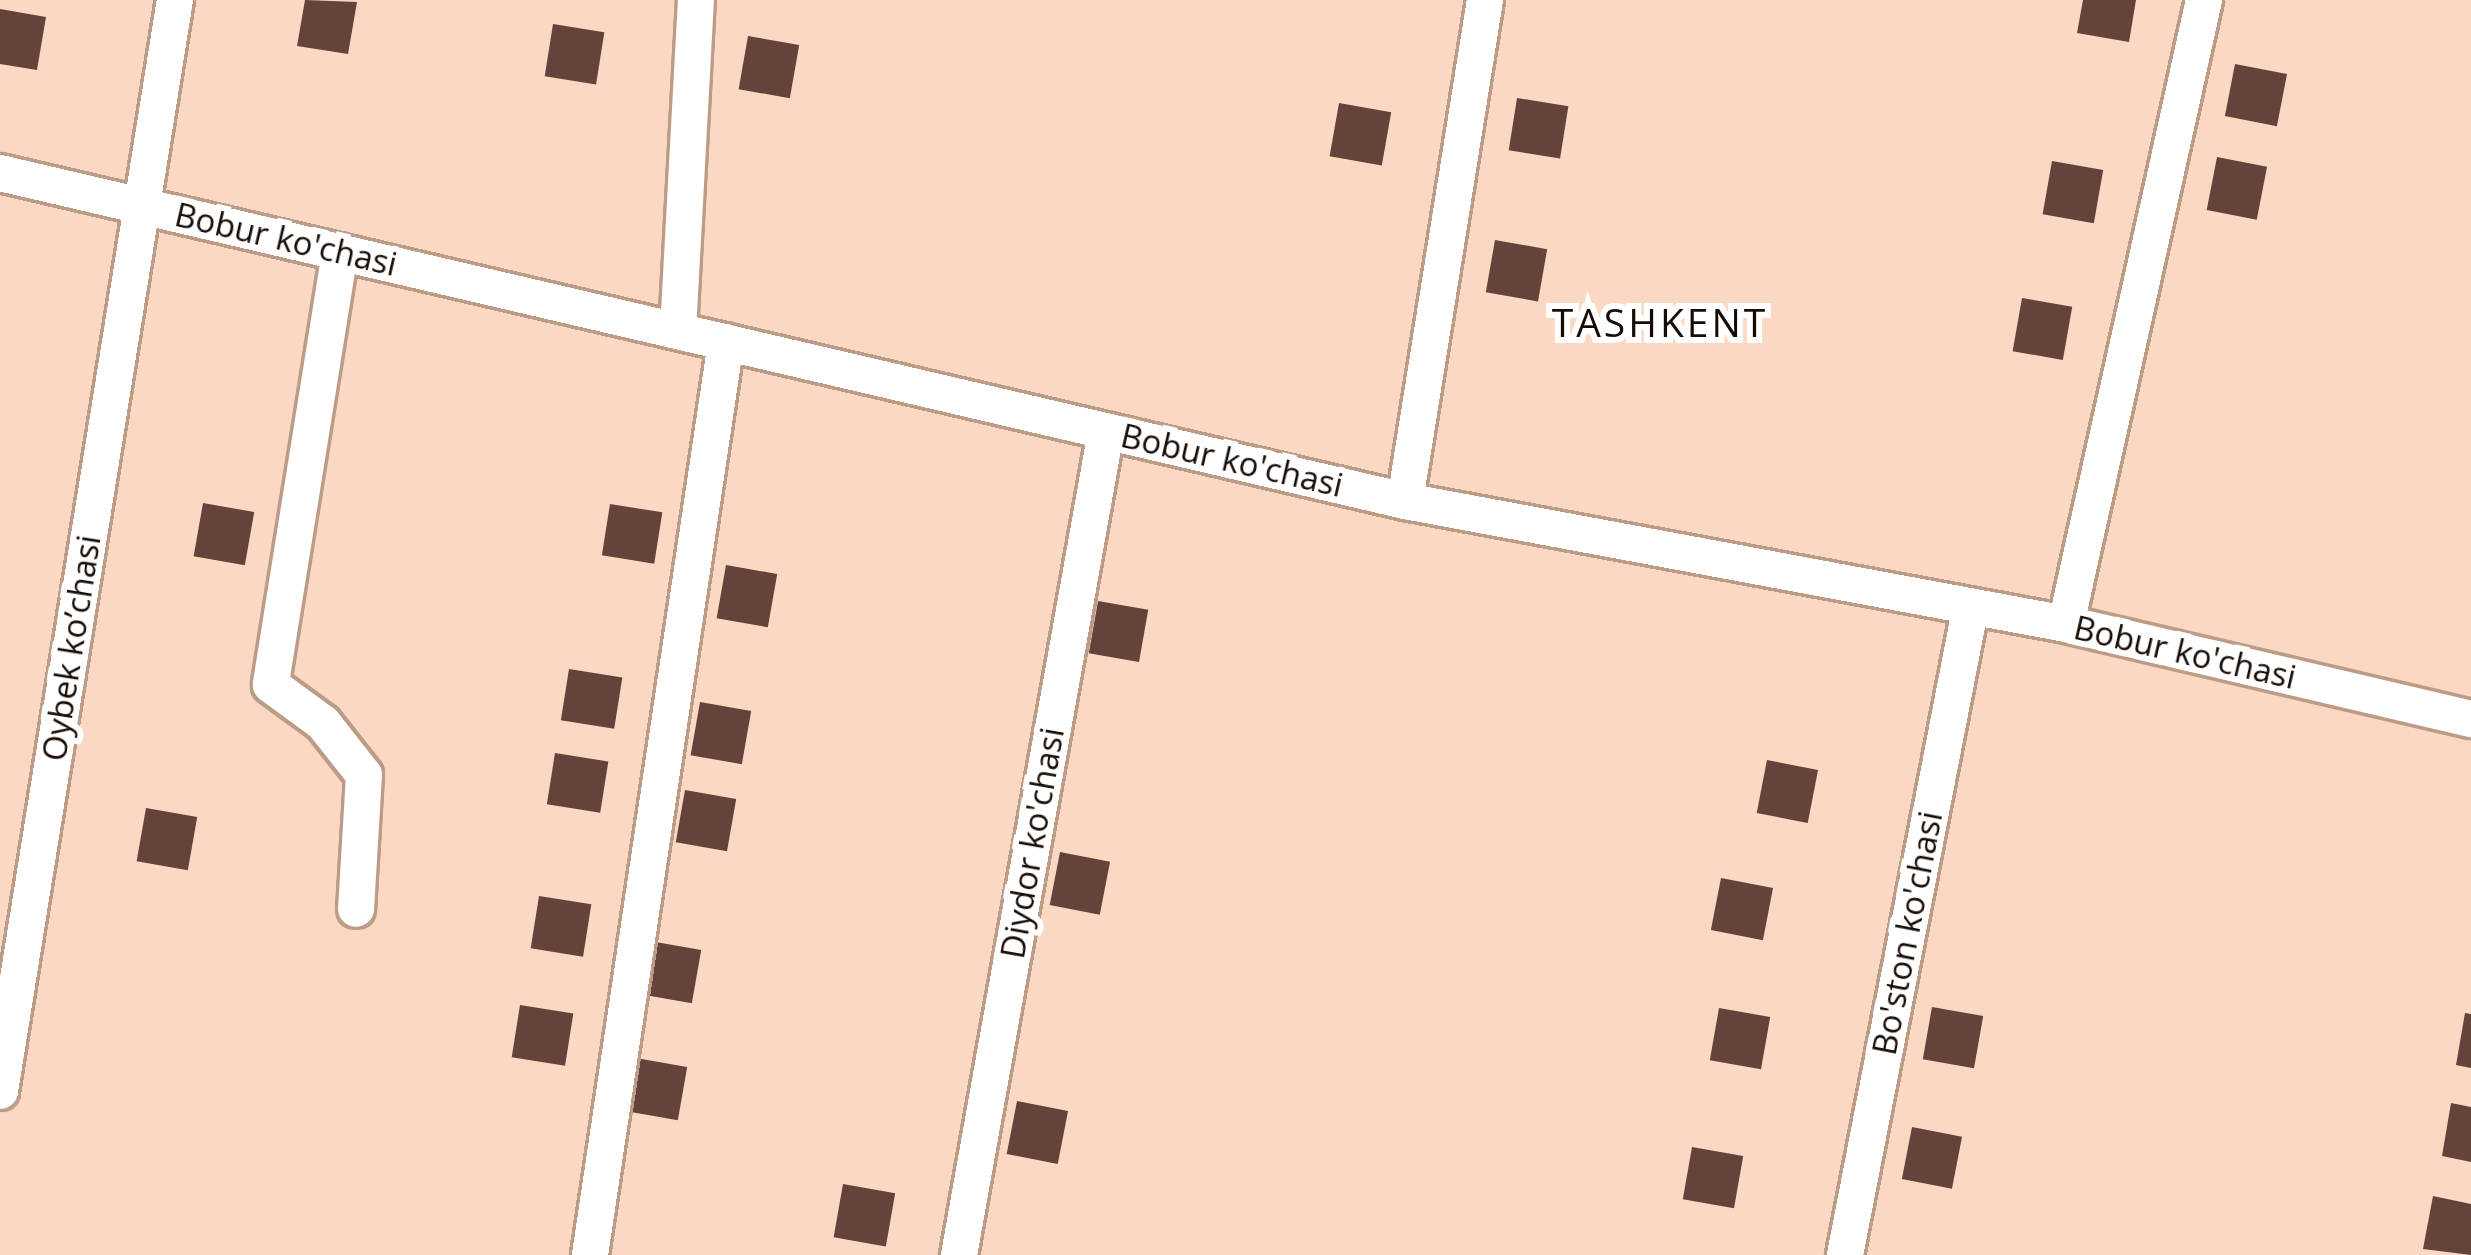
<!DOCTYPE html>
<meta charset="utf-8">
<style>
body{margin:0}
#map{position:relative;width:2471px;height:1255px;overflow:hidden;background:#fbd8c2;font-family:"Open Sans",sans-serif}
div>[style]{position:absolute}
.building>*{inset:0;background:#65433d;transform-origin:0 0}
.roads{filter:drop-shadow(3px 0 #bd9c87) drop-shadow(-3px 0 #bd9c87) drop-shadow(0 3px #bd9c87) drop-shadow(0 -3px #bd9c87)}
.minor>*{height:36px;margin:-18px;padding:0 18px;transform-origin:18px;border-radius:18px;background:#fff}
span{translate:-50% -50%;white-space:nowrap;text-align:center;line-height:1.15;-webkit-text-stroke:12px #fff;paint-order:stroke}
.street-label{font-size:33px;color:#170c05}
.quarter-label{font-size:39px;color:#170c05;letter-spacing:3px}
</style>
<div id="map">
<div class="building">
<div style="clip-path:polygon(305px 0,357px 2px,348px 54px,297px 46px)"></div>
<div style="clip-path:polygon(2083px 0,2136px 0,2129px 42px,2077px 33px)"></div>
<div style="clip-path:polygon(0 9px,46px 17px,37px 70px,0 64px)"></div>
<div style="left:553px;top:24px;width:52px;height:53px;rotate:9deg"></div>
<div style="left:748px;top:36px;width:52px;height:54px;rotate:10deg"></div>
<div style="left:2235px;top:64px;width:53px;height:53px;rotate:11deg"></div>
<div style="left:1517px;top:98px;width:52px;height:53px;rotate:9deg"></div>
<div style="left:1339px;top:103px;width:53px;height:54px;rotate:10deg"></div>
<div style="left:2217px;top:157px;width:51px;height:54px;rotate:11deg"></div>
<div style="left:2052px;top:161px;width:52px;height:54px;rotate:10deg"></div>
<div style="left:1495px;top:240px;width:53px;height:53px;rotate:10deg"></div>
<div style="left:2022px;top:298px;width:51px;height:54px;rotate:10deg"></div>
<div style="left:203px;top:503px;width:52px;height:54px;rotate:10deg"></div>
<div style="left:610px;top:504px;width:53px;height:52px;rotate:9deg"></div>
<div style="left:726px;top:565px;width:52px;height:54px;rotate:10deg"></div>
<div style="left:1098px;top:601px;width:51px;height:53px;rotate:10deg"></div>
<div style="left:569px;top:669px;width:54px;height:52px;rotate:9deg"></div>
<div style="left:700px;top:702px;width:52px;height:54px;rotate:10deg"></div>
<div style="left:555px;top:753px;width:54px;height:52px;rotate:9deg"></div>
<div style="left:1767px;top:760px;width:52px;height:54px;rotate:11deg"></div>
<div style="left:685px;top:790px;width:52px;height:53px;rotate:10deg"></div>
<div style="left:146px;top:808px;width:52px;height:54px;rotate:10deg"></div>
<div style="left:1060px;top:852px;width:51px;height:54px;rotate:11deg"></div>
<div style="left:1721px;top:878px;width:53px;height:53px;rotate:11deg"></div>
<div style="left:539px;top:896px;width:53px;height:53px;rotate:9deg"></div>
<div style="left:650px;top:941px;width:52px;height:54px;rotate:10deg"></div>
<div style="left:520px;top:1005px;width:54px;height:53px;rotate:9deg"></div>
<div style="left:1932px;top:1007px;width:52px;height:53px;rotate:10deg"></div>
<div style="left:1719px;top:1008px;width:52px;height:53px;rotate:10deg"></div>
<div style="clip-path:polygon(2465px 1013px,2471px 1014px,2471px 1068px,2456px 1065px)"></div>
<div style="left:636px;top:1058px;width:52px;height:54px;rotate:10deg"></div>
<div style="left:1017px;top:1101px;width:52px;height:54px;rotate:11deg"></div>
<div style="clip-path:polygon(2451px 1103px,2471px 1107px,2471px 1162px,2442px 1156px)"></div>
<div style="left:1912px;top:1127px;width:51px;height:53px;rotate:11deg"></div>
<div style="left:1692px;top:1147px;width:52px;height:53px;rotate:10deg"></div>
<div style="left:843px;top:1184px;width:53px;height:54px;rotate:10deg"></div>
<div style="clip-path:polygon(2433px 1196px,2471px 1204px,2471px 1255px,2423px 1249px)"></div>
</div>
<div class="roads">
<div class="minor">
<div style="left:0;top:173px;width:1443px;rotate:13.14deg"></div>
<div style="left:1405px;top:501px;width:672px;rotate:10.54deg"></div>
<div style="left:2066px;top:624px;width:416px;rotate:13.2deg"></div>
<div style="left:340px;top:252px;width:438px;rotate:99.1deg"></div>
<div style="left:271px;top:685px;width:64px;rotate:36.2deg"></div>
<div style="left:323px;top:723px;width:66px;rotate:51.7deg"></div>
<div style="left:364px;top:775px;width:134px;rotate:93.4deg"></div>
<div style="left:678px;top:331px;width:331px;rotate:-86.9deg"></div>
<div style="left:1405px;top:501px;width:507px;rotate:-80.93deg"></div>
<div style="left:2066px;top:624px;width:639px;rotate:-77.53deg"></div>
<div style="left:0;top:1091px;width:1105px;rotate:-80.89deg"></div>
<div style="left:590px;top:1255px;width:923px;rotate:-81.53deg"></div>
<div style="left:959px;top:1255px;width:837px;rotate:-79.88deg"></div>
<div style="left:1845px;top:1255px;width:657px;rotate:-79.03deg"></div>
</div>
</div>
<div class="street-label">
<span style="left:286px;top:239px;rotate:13deg">Bobur ko'chasi</span>
<span style="left:1232px;top:460px;rotate:13deg">Bobur ko'chasi</span>
<span style="left:71px;top:648px;rotate:-81deg">Oybek ko’chasi</span>
<span style="left:2185px;top:652px;rotate:13deg">Bobur ko'chasi</span>
<span style="left:1032px;top:843px;rotate:-80deg">Diydor ko'chasi</span>
<span style="left:1907px;top:933px;rotate:-79deg">Bo'ston ko'chasi</span>
</div>
<div class="quarter-label">
<span style="left:1660px;top:322px">TASHKENT</span>
</div>
</div>
